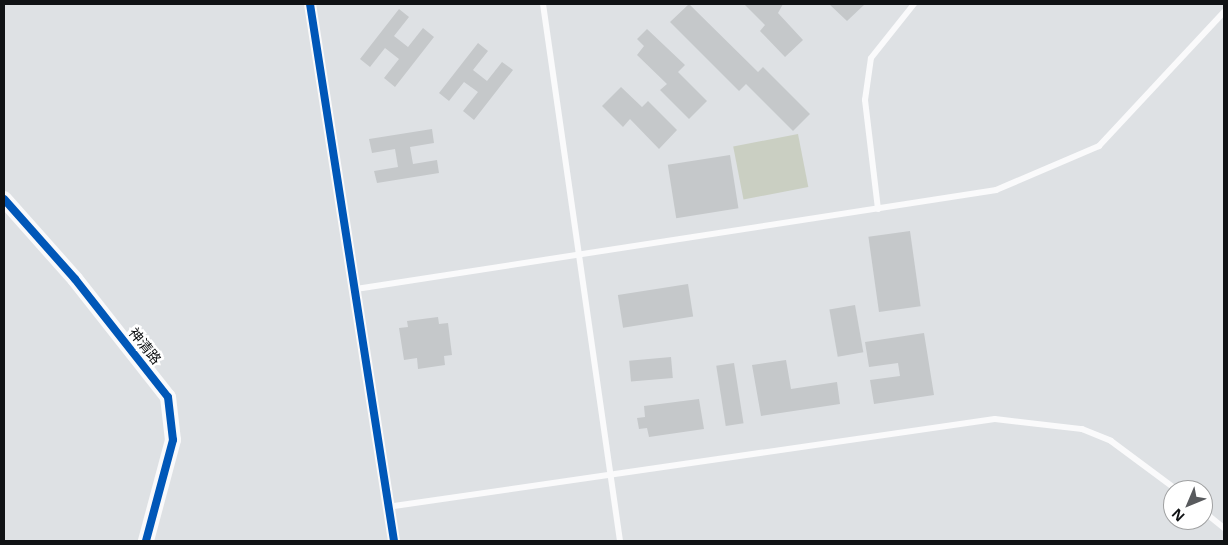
<!DOCTYPE html>
<meta charset="utf-8">
<style>
body{margin:0}
#map{position:relative;width:1228px;height:545px;overflow:hidden;background:#dee1e4;font-family:"Noto Sans","Noto Sans TC",sans-serif}
div>[style]{position:absolute}
.green>*{inset:0;background:#cacfc2;transform-origin:0 0}
.building>*{inset:0;background:#c5c8ca;transform-origin:0 0}
.service>*{height:6px;margin:-3px;padding:0 3px;transform-origin:3px;border-radius:3px;background:#fafafb}
.minor>*{height:12px;margin:-6px;padding:0 6px;transform-origin:6px;border-radius:6px;background:#fafafb}
.tertiary>*{height:16px;margin:-8px;padding:0 8px;transform-origin:8px;border-radius:8px;background:#fafafb}
.cycleway>*{height:8px;margin:-4px;padding:0 4px;transform-origin:4px;border-radius:4px;background:#0057b8}
span{translate:-50% -50%;white-space:nowrap;text-align:center;line-height:1.15;-webkit-text-stroke:5px #fff;paint-order:stroke}
.street-label{font-size:14px;color:#101214}
.frame{position:absolute;inset:0;border:5px solid #101214;pointer-events:none}
.north{position:absolute;left:1163px;top:480px;width:50px;height:50px;box-sizing:border-box;background:#fff;border:1px solid #9fa0a1;border-radius:50%;rotate:225deg;font-size:14px;font-weight:700;line-height:20px;text-align:center;color:#101214}
.north::after{content:'';display:block;margin:auto;width:18px;height:22px;background:#585a5d;clip-path:polygon(50% 0,100% 100%,50% 72%,0 100%)}
</style>
<div id="map">
<div class="green">
<div style="left:798px;top:134px;width:54px;height:66px;rotate:79deg"></div>
</div>
<div class="building">
<div style="clip-path:polygon(689px 4px,758px 72px,763px 67px,810px 114px,793px 131px,746px 84px,739px 91px,670px 22px)"></div>
<div style="clip-path:polygon(744px 4px,783px 4px,778px 13px,803px 40px,785px 57px,760px 31px,765px 25px)"></div>
<div style="clip-path:polygon(829px 4px,865px 4px,847px 21px)"></div>
<div style="clip-path:polygon(399px 9px,409px 17px,394px 36px,408px 47px,423px 28px,434px 37px,395px 87px,384px 78px,399px 59px,385px 48px,370px 67px,360px 59px)"></div>
<div style="clip-path:polygon(647px 29px,685px 65px,678px 72px,707px 101px,689px 119px,660px 90px,667px 84px,637px 55px,644px 46px,637px 39px)"></div>
<div style="clip-path:polygon(478px 43px,488px 51px,473px 70px,487px 81px,502px 62px,513px 70px,474px 120px,463px 111px,478px 92px,464px 82px,449px 101px,439px 93px)"></div>
<div style="clip-path:polygon(621px 87px,642px 107px,648px 101px,677px 130px,659px 149px,630px 119px,623px 127px,602px 106px)"></div>
<div style="clip-path:polygon(432px 129px,434px 143px,410px 147px,413px 164px,437px 160px,439px 173px,377px 183px,374px 171px,398px 167px,395px 149px,372px 153px,369px 139px)"></div>
<div style="left:730px;top:155px;width:54px;height:63px;rotate:81deg"></div>
<div style="left:910px;top:231px;width:76px;height:42px;rotate:82deg"></div>
<div style="left:688px;top:284px;width:33px;height:71px;rotate:81deg"></div>
<div style="left:855px;top:305px;width:48px;height:26px;rotate:80deg"></div>
<div style="clip-path:polygon(438px 317px,439px 324px,448px 323px,452px 355px,444px 356px,445px 365px,418px 369px,417px 358px,404px 360px,399px 328px,408px 327px,407px 321px)"></div>
<div style="clip-path:polygon(924px 333px,934px 395px,874px 404px,870px 380px,900px 376px,898px 363px,869px 367px,865px 342px)"></div>
<div style="left:671px;top:357px;width:21px;height:42px;rotate:85deg"></div>
<div style="clip-path:polygon(786px 360px,791px 389px,837px 382px,840px 404px,761px 416px,752px 365px)"></div>
<div style="left:734px;top:363px;width:61px;height:18px;rotate:81deg"></div>
<div style="clip-path:polygon(699px 399px,704px 429px,649px 437px,647px 428px,639px 429px,637px 418px,645px 417px,644px 406px)"></div>
</div>
<div class="service">
<div style="left:543px;top:4px;width:542px;rotate:81.84deg"></div>
<div style="left:878px;top:209px;width:110px;rotate:-96.8deg"></div>
<div style="left:865px;top:100px;width:42px;rotate:-81.9deg"></div>
<div style="left:871px;top:58px;width:69px;rotate:-51.5deg"></div>
<div style="left:356px;top:289px;width:648px;rotate:-8.79deg"></div>
<div style="left:996px;top:190px;width:112px;rotate:-23.1deg"></div>
<div style="left:1099px;top:146px;width:183px;rotate:-47deg"></div>
<div style="left:387px;top:507px;width:614px;rotate:-8.24deg"></div>
<div style="left:995px;top:419px;width:88px;rotate:6.6deg"></div>
<div style="left:1082px;top:429px;width:31px;rotate:22deg"></div>
<div style="left:1111px;top:441px;width:82px;rotate:36.6deg"></div>
<div style="left:1203px;top:511px;width:27px;rotate:39deg"></div>
</div>
<div class="minor">
<div style="left:310px;top:4px;width:544px;rotate:81.11deg"></div>
</div>
<div class="tertiary">
<div style="left:4px;top:199px;width:107px;rotate:48.4deg"></div>
<div style="left:75px;top:279px;width:150px;rotate:51.8deg"></div>
<div style="left:168px;top:397px;width:43px;rotate:83.4deg"></div>
<div style="left:173px;top:440px;width:105px;rotate:105deg"></div>
</div>
<div class="cycleway">
<div style="left:310px;top:4px;width:544px;rotate:81.11deg"></div>
<div style="left:4px;top:199px;width:107px;rotate:48.4deg"></div>
<div style="left:75px;top:279px;width:150px;rotate:51.8deg"></div>
<div style="left:168px;top:397px;width:43px;rotate:83.4deg"></div>
<div style="left:173px;top:440px;width:105px;rotate:105deg"></div>
</div>
<div class="street-label">
<span style="left:145px;top:346px;rotate:51deg">神清路</span>
</div>
<div class="frame"></div>
<div class="north">N</div>
</div>
